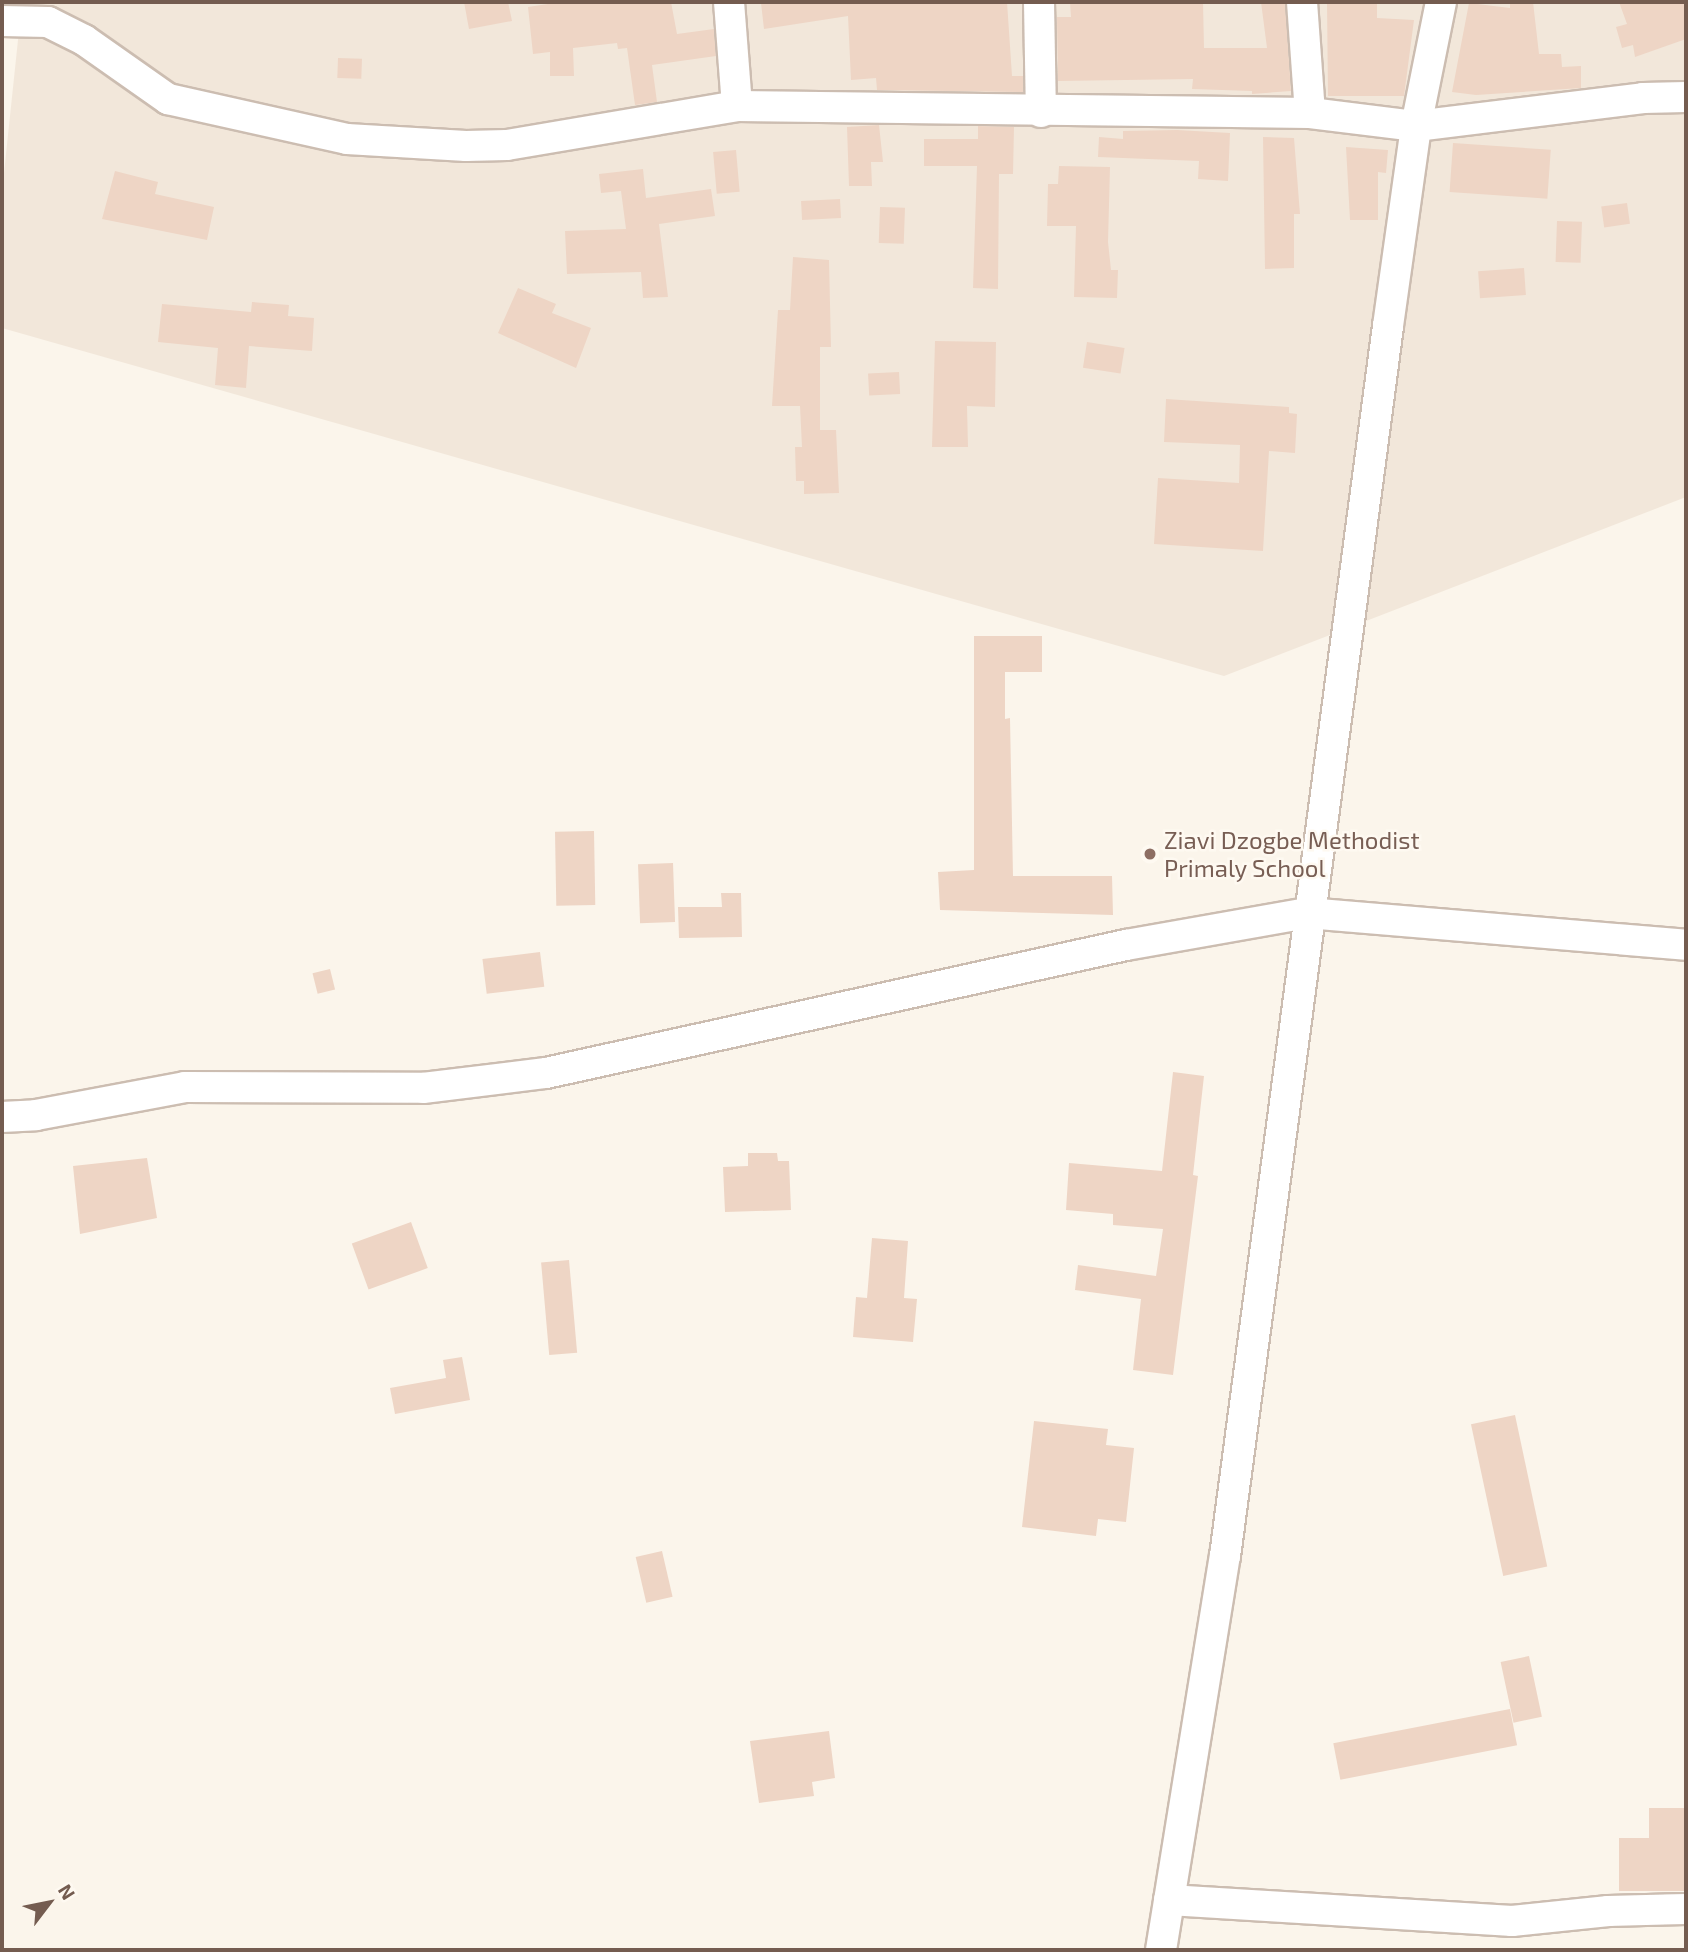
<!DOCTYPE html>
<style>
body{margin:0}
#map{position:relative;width:1688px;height:1952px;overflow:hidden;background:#fbf5eb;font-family:"Exo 2",sans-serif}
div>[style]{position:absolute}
.residential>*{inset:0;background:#f2e7da}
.building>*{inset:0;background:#eed5c5;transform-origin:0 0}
.roads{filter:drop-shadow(2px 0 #ccbdb1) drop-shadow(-2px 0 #ccbdb1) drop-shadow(0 2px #ccbdb1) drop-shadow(0 -2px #ccbdb1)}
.minor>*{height:30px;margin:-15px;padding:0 15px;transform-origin:15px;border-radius:15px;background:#fff}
.dots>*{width:19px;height:19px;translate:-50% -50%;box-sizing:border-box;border:4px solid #fef9f1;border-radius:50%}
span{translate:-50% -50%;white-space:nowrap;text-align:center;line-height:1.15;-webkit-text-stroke:5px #fef9f1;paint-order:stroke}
.education-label{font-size:24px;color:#785e54}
.left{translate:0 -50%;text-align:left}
.frame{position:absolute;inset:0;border:4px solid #745c50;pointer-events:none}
.north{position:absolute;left:14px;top:1868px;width:70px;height:70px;-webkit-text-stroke:5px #fef9f1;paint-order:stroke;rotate:58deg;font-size:19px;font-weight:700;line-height:28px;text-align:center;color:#745c50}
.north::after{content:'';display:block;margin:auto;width:24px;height:32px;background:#745c50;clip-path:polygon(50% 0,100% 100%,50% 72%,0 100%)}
</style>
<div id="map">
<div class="residential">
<div style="clip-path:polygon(22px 2px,1686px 2px,1686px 497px,1224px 676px,2px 328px,2px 192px)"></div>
</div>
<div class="building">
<div style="clip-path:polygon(464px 2px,508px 2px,512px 21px,469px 29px)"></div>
<div style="clip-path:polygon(561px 2px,671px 2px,677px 34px,714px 29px,716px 56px,652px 65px,657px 102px,635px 105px,627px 48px,618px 49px,617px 43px,573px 48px,574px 76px,550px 76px,550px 52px,533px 54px,528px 7px)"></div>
<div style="clip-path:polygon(1007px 2px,1012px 76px,1023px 76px,1023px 92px,877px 90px,876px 78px,851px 80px,848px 16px,764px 29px,761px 3px)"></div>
<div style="clip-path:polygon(1070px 2px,1203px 2px,1204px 48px,1267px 48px,1261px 2px,1285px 2px,1291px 91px,1252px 94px,1252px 91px,1192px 89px,1193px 79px,1058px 81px,1057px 17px,1071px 17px)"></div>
<div style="clip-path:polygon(1327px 2px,1377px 2px,1377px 18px,1414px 20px,1404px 96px,1328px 96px)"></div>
<div style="clip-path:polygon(1510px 2px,1533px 2px,1539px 54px,1561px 54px,1562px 67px,1581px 66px,1581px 88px,1476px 95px,1452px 92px,1469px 3px,1510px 8px)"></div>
<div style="clip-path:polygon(1619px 2px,1686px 2px,1686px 39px,1635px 57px,1633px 45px,1622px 48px,1616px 27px,1627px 24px)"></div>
<div style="left:338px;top:58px;width:24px;height:20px;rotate:2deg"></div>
<div style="clip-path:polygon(879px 125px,883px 162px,871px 162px,872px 186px,849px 186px,847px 127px)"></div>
<div style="clip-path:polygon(978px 126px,1014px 127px,1013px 174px,999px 174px,998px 289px,973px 288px,977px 166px,924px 166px,924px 139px,978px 139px)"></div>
<div style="clip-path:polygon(1177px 130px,1230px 133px,1228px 181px,1198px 179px,1199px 161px,1098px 157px,1099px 137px,1123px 139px,1123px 131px)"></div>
<div style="clip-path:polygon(1263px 137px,1294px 138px,1300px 214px,1294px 214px,1294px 268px,1265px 269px)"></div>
<div style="left:1453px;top:143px;width:98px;height:49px;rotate:4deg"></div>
<div style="clip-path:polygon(1346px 147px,1388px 150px,1386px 173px,1378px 172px,1378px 220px,1350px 220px)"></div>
<div style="left:736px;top:150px;width:42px;height:23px;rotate:85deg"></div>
<div style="clip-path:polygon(1059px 166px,1110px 167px,1108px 242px,1111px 270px,1118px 270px,1117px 298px,1074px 297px,1076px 226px,1047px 226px,1048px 184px,1058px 184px)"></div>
<div style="clip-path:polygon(643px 169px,646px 198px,711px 189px,715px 216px,659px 224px,668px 297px,643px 298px,641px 272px,567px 274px,565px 231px,626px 229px,621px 191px,601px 193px,599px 174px)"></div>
<div style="clip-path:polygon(115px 171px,158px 182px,155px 194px,214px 207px,207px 240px,102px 219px)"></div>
<div style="left:840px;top:199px;width:19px;height:39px;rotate:87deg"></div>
<div style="left:1627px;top:203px;width:21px;height:26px;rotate:82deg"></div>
<div style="left:880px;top:207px;width:25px;height:36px;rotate:2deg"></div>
<div style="left:1557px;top:221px;width:25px;height:41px;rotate:2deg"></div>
<div style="clip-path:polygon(793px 257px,829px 260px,831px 347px,820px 347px,820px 430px,836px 430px,839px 493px,804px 494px,804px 481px,796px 481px,795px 447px,802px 447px,800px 406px,772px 406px,778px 310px,790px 310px)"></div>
<div style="left:1524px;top:268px;width:27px;height:46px;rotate:86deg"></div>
<div style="clip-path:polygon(518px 288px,556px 304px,552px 313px,591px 328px,576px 368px,498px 333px)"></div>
<div style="clip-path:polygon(252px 302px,289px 305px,288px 316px,314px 318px,312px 351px,249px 346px,246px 388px,215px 385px,218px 348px,158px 342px,162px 304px,251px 312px)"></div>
<div style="clip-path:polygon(935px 341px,996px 342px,995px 407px,967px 406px,968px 447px,932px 447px)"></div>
<div style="left:1087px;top:342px;width:38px;height:26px;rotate:9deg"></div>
<div style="left:899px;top:372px;width:22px;height:31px;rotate:87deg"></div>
<div style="clip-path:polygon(1166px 399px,1289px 407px,1289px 413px,1297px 414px,1295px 453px,1269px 451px,1263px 551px,1154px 544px,1158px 478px,1239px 483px,1240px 445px,1164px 442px)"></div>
<div style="clip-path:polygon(974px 636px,1042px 636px,1042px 672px,1005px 672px,1005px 719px,1010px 718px,1013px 876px,1112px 876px,1113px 915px,940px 910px,938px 872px,974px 870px)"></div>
<div style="left:594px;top:831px;width:74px;height:39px;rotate:89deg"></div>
<div style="left:673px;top:863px;width:59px;height:35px;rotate:88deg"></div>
<div style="clip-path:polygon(721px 893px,741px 893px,742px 937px,679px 938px,678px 907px,722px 907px)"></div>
<div style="left:540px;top:952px;width:35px;height:58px;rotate:83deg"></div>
<div style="left:330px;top:969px;width:21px;height:18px;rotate:76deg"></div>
<div style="clip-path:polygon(1173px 1072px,1204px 1076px,1193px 1175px,1198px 1176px,1173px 1375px,1133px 1370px,1141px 1299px,1075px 1290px,1078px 1265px,1156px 1276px,1163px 1229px,1113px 1225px,1113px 1214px,1066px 1210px,1069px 1163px,1162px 1171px)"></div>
<div style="clip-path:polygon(748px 1153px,777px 1153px,778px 1161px,789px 1161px,791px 1210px,725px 1212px,723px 1167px,748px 1166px)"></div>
<div style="clip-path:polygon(147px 1158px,157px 1218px,80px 1234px,73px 1166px)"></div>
<div style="left:411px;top:1222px;width:49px;height:63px;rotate:70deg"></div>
<div style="clip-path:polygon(872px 1238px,908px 1241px,904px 1298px,917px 1299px,913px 1342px,853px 1337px,856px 1297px,867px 1298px)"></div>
<div style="left:569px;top:1260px;width:93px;height:28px;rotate:85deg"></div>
<div style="clip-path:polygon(462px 1357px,470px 1400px,395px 1414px,390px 1388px,446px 1378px,443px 1360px)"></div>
<div style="left:1515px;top:1415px;width:155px;height:45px;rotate:78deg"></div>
<div style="clip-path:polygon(1034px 1421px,1108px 1429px,1106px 1445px,1134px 1448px,1126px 1522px,1098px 1519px,1096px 1536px,1022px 1527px)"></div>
<div style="left:662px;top:1551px;width:47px;height:27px;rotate:77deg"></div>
<div style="left:1529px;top:1656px;width:62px;height:29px;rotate:78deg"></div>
<div style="left:1510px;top:1709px;width:37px;height:180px;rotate:79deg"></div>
<div style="clip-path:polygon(829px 1731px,835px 1778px,812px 1782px,814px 1796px,759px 1803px,750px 1741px)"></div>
<div style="clip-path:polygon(1649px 1808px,1686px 1808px,1686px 1891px,1619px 1891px,1619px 1838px,1649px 1838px)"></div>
</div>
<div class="roads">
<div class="minor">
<div style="left:729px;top:2px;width:104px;rotate:85.6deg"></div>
<div style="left:1039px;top:2px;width:110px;rotate:89deg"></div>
<div style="left:1302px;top:2px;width:111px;rotate:85.9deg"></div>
<div style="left:2px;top:21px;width:46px;rotate:1.2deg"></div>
<div style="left:48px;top:22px;width:40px;rotate:26.6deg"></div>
<div style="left:84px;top:40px;width:103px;rotate:35.1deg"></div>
<div style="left:168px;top:99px;width:183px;rotate:12.6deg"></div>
<div style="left:347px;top:139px;width:119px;rotate:3.4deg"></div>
<div style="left:466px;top:146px;width:41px;rotate:-1.4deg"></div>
<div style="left:507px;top:145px;width:233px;rotate:-9.6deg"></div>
<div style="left:737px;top:106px;width:573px;rotate:0.7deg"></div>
<div style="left:1310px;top:113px;width:107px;rotate:7deg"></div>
<div style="left:1416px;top:126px;width:229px;rotate:-7deg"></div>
<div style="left:1643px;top:98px;width:43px;rotate:-1.3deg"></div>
<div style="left:2px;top:1117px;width:34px;rotate:-3deg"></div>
<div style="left:36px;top:1115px;width:152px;rotate:-10.6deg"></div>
<div style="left:185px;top:1087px;width:238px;rotate:0.2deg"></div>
<div style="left:423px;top:1088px;width:124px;rotate:-7deg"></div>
<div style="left:546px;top:1073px;width:594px;rotate:-12.45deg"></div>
<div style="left:1126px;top:945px;width:184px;rotate:-10deg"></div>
<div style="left:1307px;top:913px;width:380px;rotate:4.8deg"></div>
<div style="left:1169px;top:1900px;width:344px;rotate:3.5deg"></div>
<div style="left:1512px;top:1921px;width:97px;rotate:-5.9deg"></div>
<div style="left:1608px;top:1911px;width:78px;rotate:-1.5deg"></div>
<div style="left:1161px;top:1950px;width:399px;rotate:-80.8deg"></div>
<div style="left:1225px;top:1556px;width:1241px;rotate:-82.45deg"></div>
<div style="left:1388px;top:326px;width:202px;rotate:-82deg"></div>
<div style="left:1416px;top:126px;width:126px;rotate:-78.6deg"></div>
</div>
</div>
<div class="dots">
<div style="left:1150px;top:854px;background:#8d6e63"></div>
</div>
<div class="education-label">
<span class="left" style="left:1164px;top:854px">Ziavi Dzogbe Methodist<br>Primaly School</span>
</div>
<div class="frame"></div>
<div class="north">N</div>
</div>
